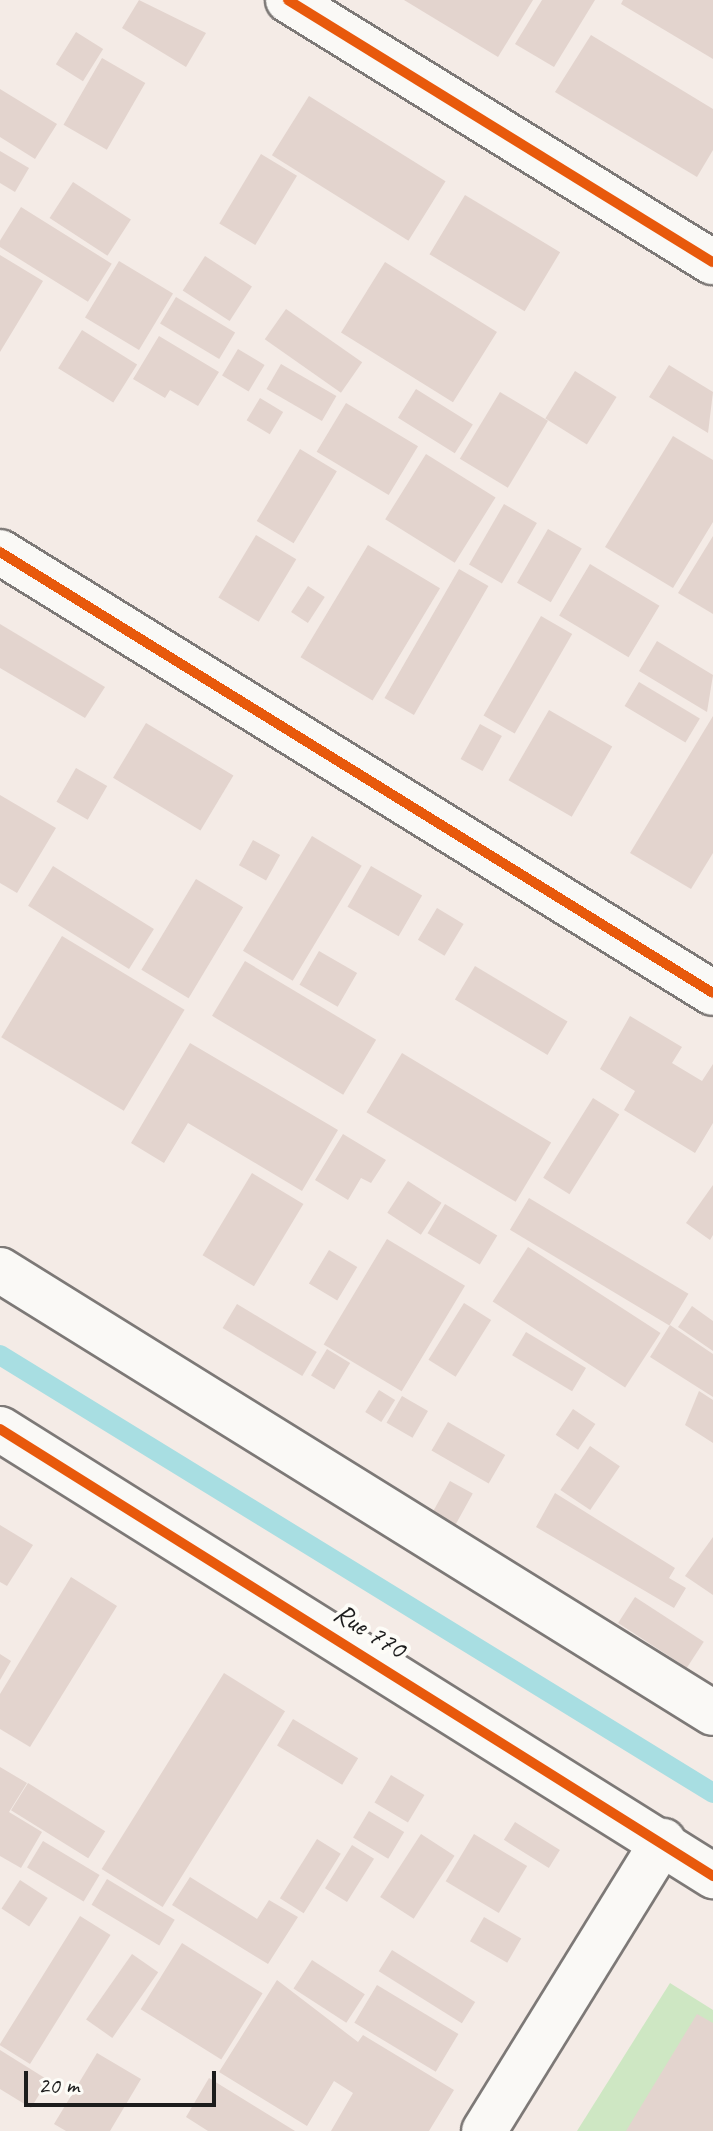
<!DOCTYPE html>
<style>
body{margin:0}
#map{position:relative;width:713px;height:2131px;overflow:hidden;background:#f4ebe6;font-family:Caveat,sans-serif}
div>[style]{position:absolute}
.green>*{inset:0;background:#cee7c3}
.stream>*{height:20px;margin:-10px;padding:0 10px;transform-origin:10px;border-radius:10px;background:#a8dee2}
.building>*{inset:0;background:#e3d4ce;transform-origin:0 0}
.roads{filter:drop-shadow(2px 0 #7d7977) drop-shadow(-2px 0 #7d7977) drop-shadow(0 2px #7d7977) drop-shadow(0 -2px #7d7977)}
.minor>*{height:44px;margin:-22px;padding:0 22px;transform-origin:22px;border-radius:22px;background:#faf9f6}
.cycleway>*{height:10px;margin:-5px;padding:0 5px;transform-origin:5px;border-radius:5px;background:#e8590c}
span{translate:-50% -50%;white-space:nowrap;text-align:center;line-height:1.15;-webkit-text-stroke:8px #fdfcf7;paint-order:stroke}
.street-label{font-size:28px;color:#1c1c1c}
.scale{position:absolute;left:24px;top:2071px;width:192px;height:36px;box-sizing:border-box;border:4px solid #1c1c1c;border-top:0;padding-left:10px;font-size:24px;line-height:28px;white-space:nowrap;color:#1c1c1c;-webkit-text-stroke:6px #fdfcf7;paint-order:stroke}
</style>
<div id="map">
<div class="green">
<div style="clip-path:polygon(670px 1983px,713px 2010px,713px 2131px,577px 2131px)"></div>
</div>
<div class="stream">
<div style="left:0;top:1355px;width:837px;rotate:31.56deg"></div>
</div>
<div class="building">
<div style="clip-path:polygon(139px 0,206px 33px,186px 67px,122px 28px)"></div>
<div style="clip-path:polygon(404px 0,533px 0,498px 57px)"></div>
<div style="clip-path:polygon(542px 0,595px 0,554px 67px,515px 44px)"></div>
<div style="clip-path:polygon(623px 0,713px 0,713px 59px,621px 4px)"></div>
<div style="left:76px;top:32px;width:32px;height:38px;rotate:32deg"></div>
<div style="clip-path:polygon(591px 35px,713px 109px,713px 150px,697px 177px,555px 92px)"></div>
<div style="left:102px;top:58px;width:50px;height:77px;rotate:30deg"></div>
<div style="clip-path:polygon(0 89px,57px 124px,35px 159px,0 137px)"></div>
<div style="left:309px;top:96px;width:161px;height:70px;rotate:32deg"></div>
<div style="clip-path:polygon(0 151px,29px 168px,15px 192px,0 183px)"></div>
<div style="left:261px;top:154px;width:42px;height:81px;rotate:31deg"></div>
<div style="left:73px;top:182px;width:69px;height:43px;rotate:33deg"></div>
<div style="left:465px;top:195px;width:111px;height:69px;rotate:31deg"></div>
<div style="left:21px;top:207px;width:107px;height:45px;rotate:32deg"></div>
<div style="clip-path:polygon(0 255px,43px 281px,0 352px)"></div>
<div style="left:205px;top:256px;width:56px;height:41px;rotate:33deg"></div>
<div style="left:119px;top:261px;width:63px;height:66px;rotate:31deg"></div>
<div style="left:385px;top:262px;width:132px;height:83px;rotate:32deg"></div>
<div style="left:176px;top:297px;width:69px;height:31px;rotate:31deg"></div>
<div style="left:286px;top:309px;width:93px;height:37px;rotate:35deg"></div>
<div style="left:82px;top:330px;width:65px;height:45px;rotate:32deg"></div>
<div style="clip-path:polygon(159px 336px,219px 372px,198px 406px,170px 390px,165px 398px,133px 379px)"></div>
<div style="left:238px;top:349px;width:31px;height:31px;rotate:31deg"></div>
<div style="left:281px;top:364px;width:64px;height:29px;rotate:30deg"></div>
<div style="clip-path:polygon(669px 365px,713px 392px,708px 433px,649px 397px)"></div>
<div style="left:575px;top:371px;width:49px;height:56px;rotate:32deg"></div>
<div style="left:416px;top:389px;width:67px;height:34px;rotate:32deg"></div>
<div style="left:500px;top:392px;width:56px;height:78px;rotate:31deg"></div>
<div style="left:260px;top:398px;width:27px;height:26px;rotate:31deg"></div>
<div style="left:346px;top:403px;width:84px;height:57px;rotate:31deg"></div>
<div style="clip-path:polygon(673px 436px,713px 460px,713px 522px,673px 588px,605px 547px)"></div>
<div style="left:300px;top:449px;width:43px;height:84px;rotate:31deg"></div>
<div style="left:426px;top:454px;width:82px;height:77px;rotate:32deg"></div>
<div style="left:504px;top:504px;width:38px;height:70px;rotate:30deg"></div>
<div style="left:548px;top:529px;width:39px;height:62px;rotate:30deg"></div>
<div style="left:256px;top:535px;width:47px;height:73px;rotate:31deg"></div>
<div style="clip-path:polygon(713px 536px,713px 614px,678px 593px)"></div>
<div style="left:368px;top:545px;width:84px;height:131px;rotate:31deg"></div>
<div style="left:590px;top:564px;width:81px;height:60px;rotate:31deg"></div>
<div style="left:459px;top:569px;width:34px;height:149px;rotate:30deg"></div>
<div style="left:308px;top:586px;width:20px;height:31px;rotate:33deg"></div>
<div style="left:541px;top:616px;width:36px;height:115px;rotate:30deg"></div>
<div style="clip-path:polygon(0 624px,105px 687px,85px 718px,0 668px)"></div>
<div style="clip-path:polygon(657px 641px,713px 675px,707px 712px,639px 671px)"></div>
<div style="left:639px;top:682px;width:71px;height:28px;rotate:31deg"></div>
<div style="left:549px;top:710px;width:73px;height:81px;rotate:30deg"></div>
<div style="clip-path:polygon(713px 716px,713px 853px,691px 889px,630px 853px)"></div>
<div style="left:146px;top:723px;width:102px;height:64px;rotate:31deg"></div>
<div style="left:480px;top:724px;width:25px;height:40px;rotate:29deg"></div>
<div style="left:76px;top:768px;width:36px;height:39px;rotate:30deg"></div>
<div style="clip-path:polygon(0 795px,56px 828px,17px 893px,0 883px)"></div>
<div style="left:312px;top:836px;width:58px;height:134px;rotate:31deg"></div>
<div style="left:253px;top:840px;width:31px;height:29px;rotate:29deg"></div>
<div style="left:53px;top:866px;width:119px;height:47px;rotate:32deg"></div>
<div style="left:371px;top:866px;width:59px;height:47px;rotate:30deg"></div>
<div style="left:196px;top:879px;width:55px;height:106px;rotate:31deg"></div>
<div style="left:437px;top:908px;width:31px;height:37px;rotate:31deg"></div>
<div style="left:62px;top:936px;width:143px;height:118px;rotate:31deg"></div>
<div style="left:319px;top:951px;width:44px;height:39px;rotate:30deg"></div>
<div style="left:245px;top:961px;width:153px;height:64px;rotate:31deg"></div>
<div style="left:475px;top:966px;width:108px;height:39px;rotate:31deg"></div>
<div style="clip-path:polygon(630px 1016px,682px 1047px,672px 1063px,702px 1081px,713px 1064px,713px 1123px,695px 1153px,624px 1110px,635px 1091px,600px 1069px)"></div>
<div style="clip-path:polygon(190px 1043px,338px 1130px,302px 1191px,188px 1123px,164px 1163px,131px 1143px)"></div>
<div style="left:402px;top:1053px;width:174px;height:69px;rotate:31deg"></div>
<div style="left:593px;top:1098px;width:31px;height:94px;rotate:32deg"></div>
<div style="clip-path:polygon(343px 1134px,386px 1160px,371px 1183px,361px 1178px,348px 1200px,315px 1180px)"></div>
<div style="left:252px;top:1173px;width:60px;height:96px;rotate:31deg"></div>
<div style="left:408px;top:1181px;width:40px;height:38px;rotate:33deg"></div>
<div style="clip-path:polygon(713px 1185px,713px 1235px,710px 1240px,686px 1223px)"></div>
<div style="left:529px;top:1198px;width:186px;height:37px;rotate:31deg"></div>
<div style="left:445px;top:1204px;width:61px;height:34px;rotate:31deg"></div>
<div style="left:387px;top:1239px;width:91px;height:123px;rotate:31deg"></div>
<div style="left:528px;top:1247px;width:158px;height:65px;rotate:33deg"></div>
<div style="left:329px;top:1250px;width:33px;height:39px;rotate:31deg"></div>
<div style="left:464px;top:1303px;width:32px;height:67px;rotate:32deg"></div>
<div style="left:237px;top:1304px;width:93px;height:28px;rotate:31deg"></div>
<div style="clip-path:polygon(692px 1306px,713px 1321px,713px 1351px,678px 1327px)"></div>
<div style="clip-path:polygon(670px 1325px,713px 1354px,713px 1397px,650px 1357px)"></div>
<div style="left:526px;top:1332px;width:70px;height:27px;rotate:31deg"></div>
<div style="left:327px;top:1349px;width:27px;height:31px;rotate:31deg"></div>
<div style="left:379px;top:1390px;width:19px;height:26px;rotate:32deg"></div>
<div style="clip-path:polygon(699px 1391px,713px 1400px,713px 1443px,685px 1425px)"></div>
<div style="left:402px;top:1396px;width:30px;height:31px;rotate:30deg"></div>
<div style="left:573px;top:1409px;width:27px;height:31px;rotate:34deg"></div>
<div style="left:448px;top:1422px;width:66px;height:33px;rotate:30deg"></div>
<div style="left:590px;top:1446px;width:36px;height:53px;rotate:34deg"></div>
<div style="left:450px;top:1481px;width:26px;height:41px;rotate:29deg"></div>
<div style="clip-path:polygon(555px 1493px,675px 1568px,669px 1578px,686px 1588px,674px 1608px,536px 1527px)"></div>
<div style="clip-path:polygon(0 1525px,33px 1545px,7px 1586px,0 1582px)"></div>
<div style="clip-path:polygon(713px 1537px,713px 1595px,685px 1576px)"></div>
<div style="clip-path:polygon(71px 1577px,117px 1606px,30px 1747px,0 1729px,0 1694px)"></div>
<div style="left:635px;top:1597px;width:82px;height:31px;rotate:33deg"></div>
<div style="clip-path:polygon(0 1654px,11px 1661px,0 1680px)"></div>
<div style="left:224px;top:1673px;width:72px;height:231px;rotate:32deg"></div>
<div style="left:293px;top:1719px;width:76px;height:31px;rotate:31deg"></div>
<div style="clip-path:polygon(0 1767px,27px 1783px,9px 1812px,42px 1832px,21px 1868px,0 1856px)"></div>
<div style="left:391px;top:1775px;width:39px;height:32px;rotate:31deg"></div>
<div style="left:28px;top:1783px;width:91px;height:32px;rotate:32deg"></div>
<div style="left:369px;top:1811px;width:41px;height:31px;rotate:31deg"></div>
<div style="left:515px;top:1822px;width:53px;height:21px;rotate:32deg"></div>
<div style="left:421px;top:1834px;width:40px;height:75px;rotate:33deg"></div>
<div style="left:474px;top:1834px;width:62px;height:55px;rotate:31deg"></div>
<div style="left:317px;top:1839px;width:28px;height:70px;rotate:32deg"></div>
<div style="left:43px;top:1841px;width:66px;height:31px;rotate:31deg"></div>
<div style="left:352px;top:1845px;width:26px;height:51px;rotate:32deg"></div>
<div style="clip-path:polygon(190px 1877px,257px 1919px,269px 1900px,298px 1917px,268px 1964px,172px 1905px)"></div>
<div style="left:107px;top:1879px;width:79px;height:30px;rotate:31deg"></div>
<div style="left:20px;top:1880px;width:33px;height:34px;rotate:33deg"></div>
<div style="left:80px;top:1916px;width:36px;height:152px;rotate:32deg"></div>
<div style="left:484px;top:1917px;width:43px;height:28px;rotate:30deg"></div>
<div style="left:182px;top:1943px;width:95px;height:78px;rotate:32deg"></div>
<div style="left:392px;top:1950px;width:98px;height:25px;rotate:32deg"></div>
<div style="left:132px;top:1954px;width:32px;height:80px;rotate:35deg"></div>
<div style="left:312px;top:1960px;width:63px;height:34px;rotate:33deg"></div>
<div style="clip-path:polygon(277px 1980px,358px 2042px,363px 2035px,454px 2090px,429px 2131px,331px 2131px,353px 2093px,334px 2081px,307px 2126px,219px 2072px)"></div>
<div style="left:377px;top:1985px;width:95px;height:44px;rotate:31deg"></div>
<div style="clip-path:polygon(697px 2014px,713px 2023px,713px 2131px,626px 2131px)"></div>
<div style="clip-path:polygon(0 2050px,48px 2080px,31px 2108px,0 2089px)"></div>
<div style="clip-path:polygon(97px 2053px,141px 2079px,110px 2131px,66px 2131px,54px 2124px)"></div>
<div style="clip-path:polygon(209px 2078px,295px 2131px,208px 2131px,186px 2117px)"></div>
</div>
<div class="roads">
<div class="minor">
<div style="left:288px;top:0;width:499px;rotate:31.7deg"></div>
<div style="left:0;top:552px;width:838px;rotate:31.74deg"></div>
<div style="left:0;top:1270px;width:839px;rotate:31.85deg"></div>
<div style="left:0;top:1429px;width:842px;rotate:32.08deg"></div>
<div style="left:484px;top:2131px;width:341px;rotate:-58.3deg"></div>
</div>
</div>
<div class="cycleway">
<div style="left:288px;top:0;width:499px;rotate:31.7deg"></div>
<div style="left:0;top:552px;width:838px;rotate:31.74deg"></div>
<div style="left:0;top:1429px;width:842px;rotate:32.08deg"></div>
</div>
<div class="street-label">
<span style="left:370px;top:1631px;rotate:32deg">Rue 770</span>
</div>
<div class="scale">20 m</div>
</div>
